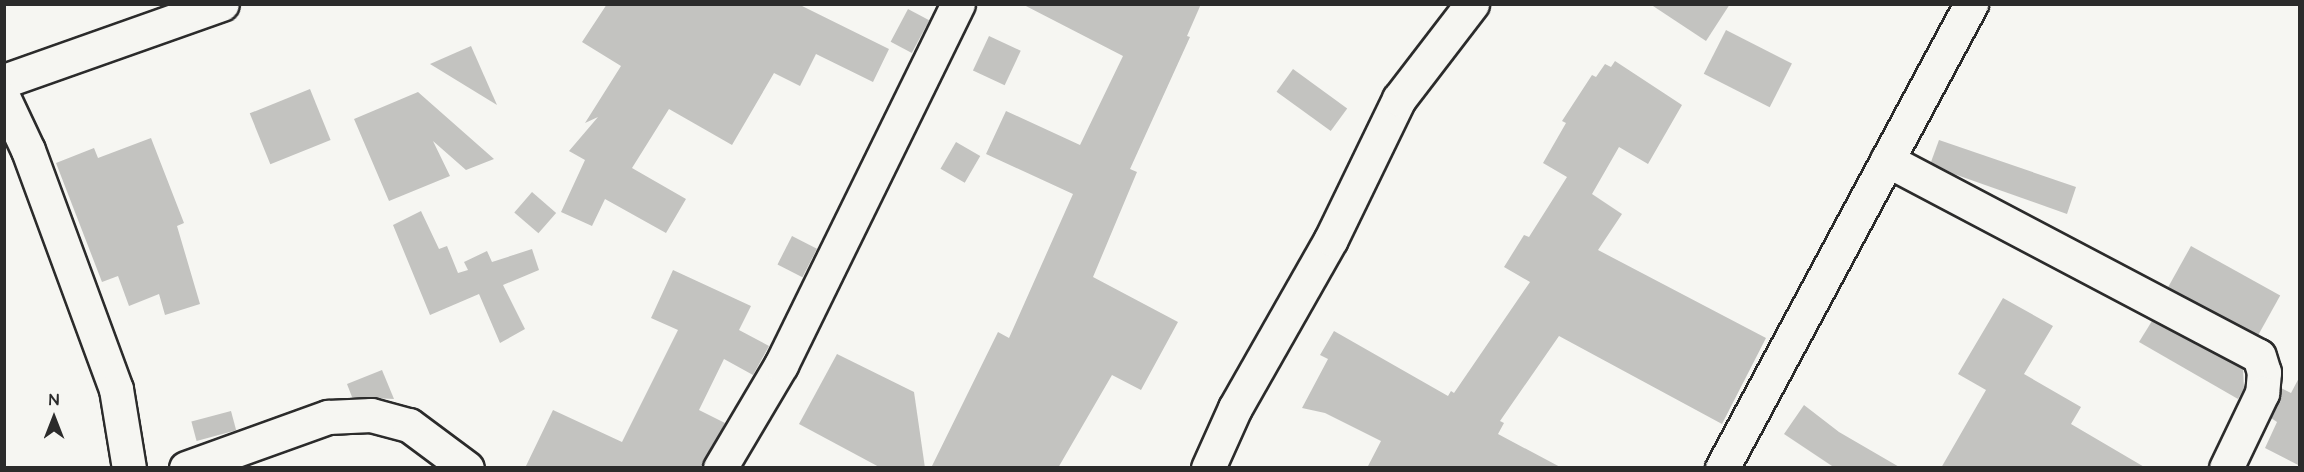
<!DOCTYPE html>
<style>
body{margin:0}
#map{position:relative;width:2304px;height:472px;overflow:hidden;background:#f6f6f2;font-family:"Architects Daughter",sans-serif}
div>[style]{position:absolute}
.building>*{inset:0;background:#c3c3c0;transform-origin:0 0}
.roads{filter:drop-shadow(2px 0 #2b2b2b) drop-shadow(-2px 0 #2b2b2b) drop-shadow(0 2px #2b2b2b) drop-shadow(0 -2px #2b2b2b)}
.street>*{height:33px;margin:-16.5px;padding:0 16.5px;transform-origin:16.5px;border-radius:16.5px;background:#f6f6f2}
span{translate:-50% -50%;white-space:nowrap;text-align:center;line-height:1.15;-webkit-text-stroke:5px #f6f6f2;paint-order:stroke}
.frame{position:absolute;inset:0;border:6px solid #2b2b2b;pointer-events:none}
.north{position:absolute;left:24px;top:388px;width:60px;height:60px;-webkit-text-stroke:4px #f6f6f2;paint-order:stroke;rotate:0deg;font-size:16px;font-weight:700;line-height:24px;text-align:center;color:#2b2b2b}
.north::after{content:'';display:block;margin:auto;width:21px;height:27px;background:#2b2b2b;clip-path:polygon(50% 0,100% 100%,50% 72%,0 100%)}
</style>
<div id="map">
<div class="building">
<div style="clip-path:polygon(607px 4px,798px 4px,889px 49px,873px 82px,816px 54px,800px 86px,774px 73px,732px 145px,669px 109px,632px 168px,686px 199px,666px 233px,605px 199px,592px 226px,561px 212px,585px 160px,569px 151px,598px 117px,585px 123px,621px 66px,582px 42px)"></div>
<div style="clip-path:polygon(1022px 4px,1201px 4px,1187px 36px,1190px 37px,1130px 169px,1137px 172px,1093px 277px,1178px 322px,1141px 390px,1112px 375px,1058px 468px,931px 468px,998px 332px,1009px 338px,1073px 194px,986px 154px,1006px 111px,1080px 145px,1123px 56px)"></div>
<div style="clip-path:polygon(1650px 4px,1730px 4px,1706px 41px)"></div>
<div style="left:908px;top:9px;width:24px;height:37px;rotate:28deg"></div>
<div style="left:1726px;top:30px;width:74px;height:49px;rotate:27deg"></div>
<div style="left:989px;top:36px;width:35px;height:38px;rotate:25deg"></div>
<div style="clip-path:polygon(471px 46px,497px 105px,430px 64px)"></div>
<div style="clip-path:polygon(1615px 61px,1682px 105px,1648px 164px,1619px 147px,1592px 194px,1622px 214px,1598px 250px,1766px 338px,1722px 424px,1559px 336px,1500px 421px,1504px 423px,1498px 434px,1562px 468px,1367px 468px,1381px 441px,1325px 413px,1302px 408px,1328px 359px,1320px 355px,1334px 331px,1448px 396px,1451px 391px,1454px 393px,1530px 282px,1504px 267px,1524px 235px,1529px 237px,1567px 177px,1543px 163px,1566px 123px,1562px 121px,1592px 75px,1596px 77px,1605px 64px,1611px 67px)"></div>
<div style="left:1293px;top:69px;width:67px;height:28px;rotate:36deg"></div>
<div style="left:310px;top:89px;width:55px;height:65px;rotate:68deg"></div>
<div style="clip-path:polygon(418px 92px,494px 159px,466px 170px,433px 141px,450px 176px,389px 201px,354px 119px)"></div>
<div style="clip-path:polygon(151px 138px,184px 223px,177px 226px,200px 304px,165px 315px,159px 294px,129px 306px,118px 276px,102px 282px,56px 163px,94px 148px,98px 158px)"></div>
<div style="clip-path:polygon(1939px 140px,2076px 187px,2067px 214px,1954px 174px,1931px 162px)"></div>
<div style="left:956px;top:142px;width:28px;height:31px;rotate:30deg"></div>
<div style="left:532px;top:192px;width:32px;height:27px;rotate:41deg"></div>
<div style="clip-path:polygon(421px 211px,439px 249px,447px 246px,458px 273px,468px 270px,464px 262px,487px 251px,492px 262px,532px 249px,539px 270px,503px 285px,525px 329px,500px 343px,479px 294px,430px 315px,393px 225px)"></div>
<div style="left:792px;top:236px;width:28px;height:32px;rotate:27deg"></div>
<div style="left:2191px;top:246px;width:102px;height:47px;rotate:29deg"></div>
<div style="clip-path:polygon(673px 270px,751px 306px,739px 330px,769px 346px,753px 375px,724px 359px,699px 410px,725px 423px,701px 468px,525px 468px,553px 410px,622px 442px,678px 330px,651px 318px)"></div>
<div style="clip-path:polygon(2003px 298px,2053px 326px,2024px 374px,2081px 407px,2071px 424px,2146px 468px,1941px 468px,1986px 390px,1958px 374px)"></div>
<div style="clip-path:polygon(2152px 321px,2243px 369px,2244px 388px,2238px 399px,2139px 342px)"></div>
<div style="clip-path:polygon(837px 354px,914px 392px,925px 468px,881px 468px,799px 424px)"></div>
<div style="clip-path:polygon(382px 370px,394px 399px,352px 397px,347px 384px)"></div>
<div style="clip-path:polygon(2300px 376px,2300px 466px,2265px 448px,2277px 422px,2271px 418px,2281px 388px,2291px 393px)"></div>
<div style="clip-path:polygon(1804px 405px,1839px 432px,1901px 468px,1835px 468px,1784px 434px)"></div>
<div style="left:231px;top:411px;width:20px;height:41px;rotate:75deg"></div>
</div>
<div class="roads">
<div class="street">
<div style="left:4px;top:81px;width:231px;rotate:-19.5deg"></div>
<div style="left:4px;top:99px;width:56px;rotate:64.8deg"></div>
<div style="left:28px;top:150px;width:255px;rotate:69.8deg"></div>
<div style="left:116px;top:389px;width:80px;rotate:80.7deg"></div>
<div style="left:1887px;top:160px;width:420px;rotate:27.8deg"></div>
<div style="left:2259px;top:356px;width:17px;rotate:73deg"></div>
<div style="left:2264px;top:372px;width:21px;rotate:95deg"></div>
<div style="left:2262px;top:393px;width:83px;rotate:115.6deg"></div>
<div style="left:186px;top:468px;width:151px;rotate:-19.8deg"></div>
<div style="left:328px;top:417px;width:43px;rotate:-2.7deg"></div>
<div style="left:371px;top:415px;width:39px;rotate:15deg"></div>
<div style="left:409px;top:425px;width:72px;rotate:36.6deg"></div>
<div style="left:720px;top:468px;width:120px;rotate:-59.4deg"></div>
<div style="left:781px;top:365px;width:402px;rotate:-63.9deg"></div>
<div style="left:1208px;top:468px;width:66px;rotate:-65.8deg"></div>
<div style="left:1235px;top:408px;width:194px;rotate:-60.4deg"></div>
<div style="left:1331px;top:239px;width:156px;rotate:-64.1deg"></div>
<div style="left:1399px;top:99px;width:120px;rotate:-52.5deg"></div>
<div style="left:1722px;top:468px;width:527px;rotate:-61.78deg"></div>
</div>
</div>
<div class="frame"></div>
<div class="north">N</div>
</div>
